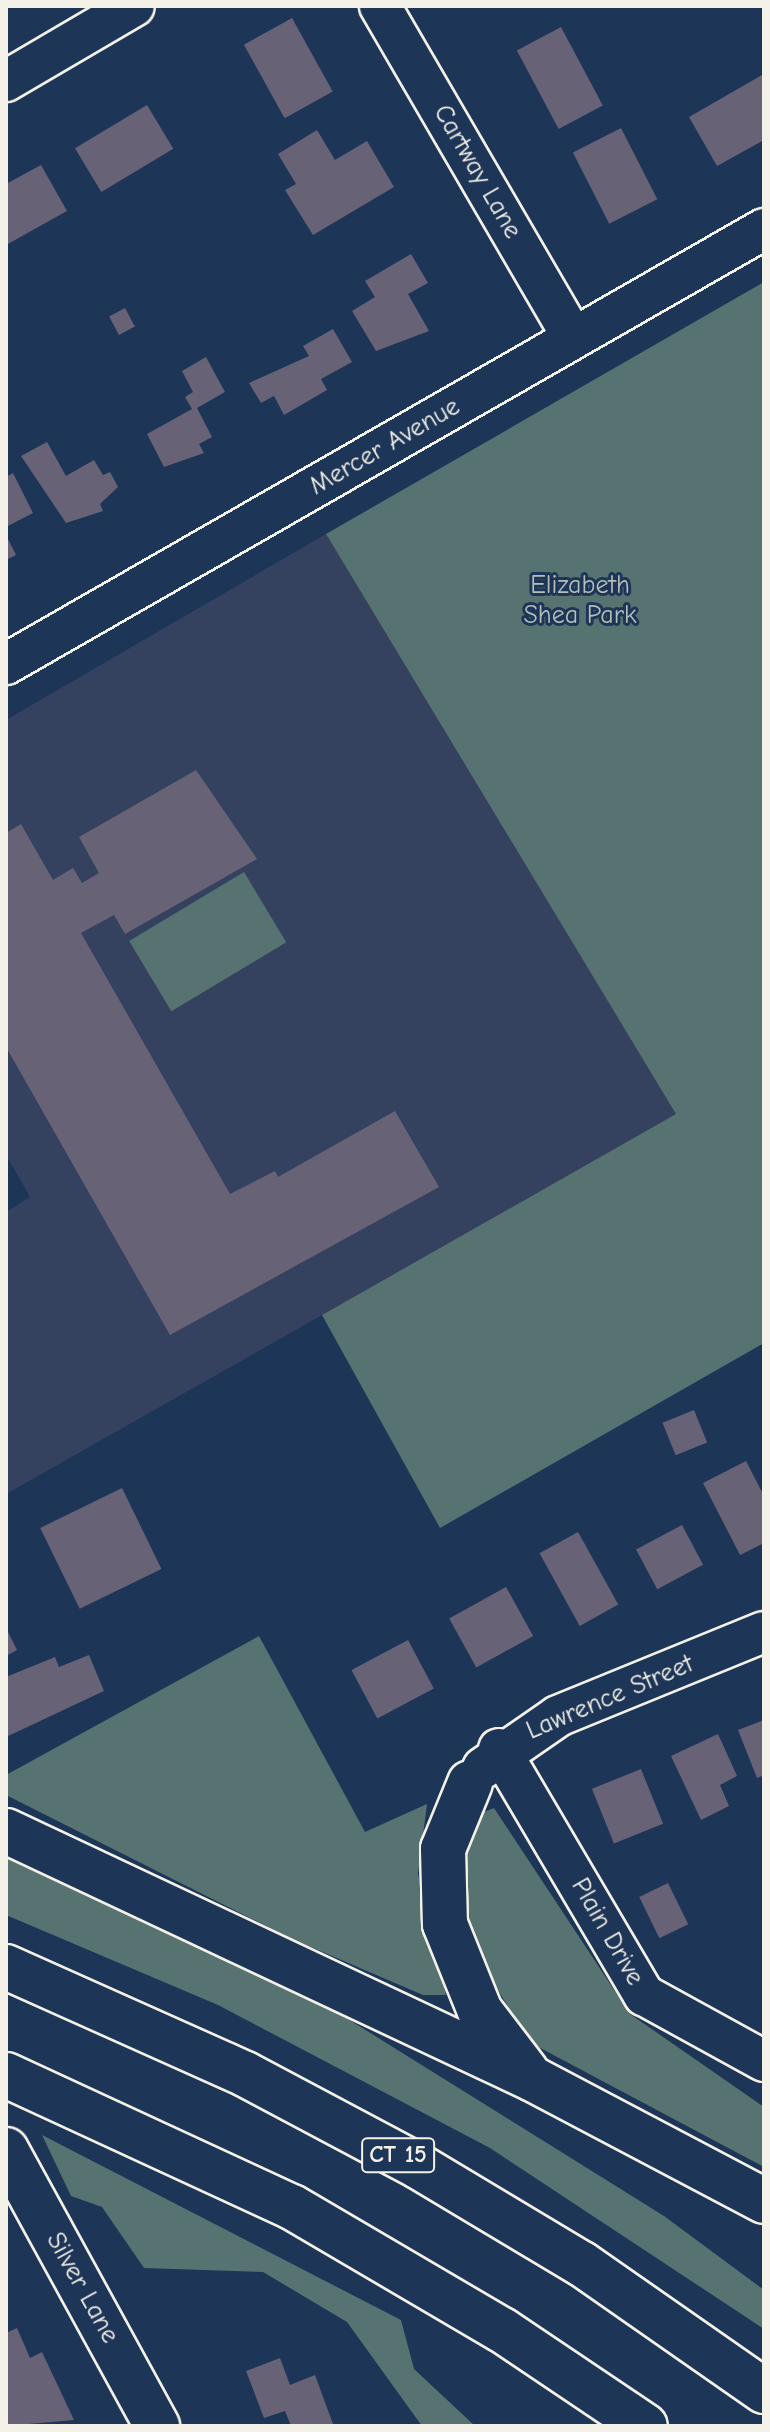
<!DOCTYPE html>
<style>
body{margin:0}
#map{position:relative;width:770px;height:2432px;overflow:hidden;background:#1d3557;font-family:"Comic Neue",sans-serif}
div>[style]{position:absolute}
.built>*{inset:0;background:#344260}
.green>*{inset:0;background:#567371;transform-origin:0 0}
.building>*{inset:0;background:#686276;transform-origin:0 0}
.roads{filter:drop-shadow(2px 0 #f4f1e8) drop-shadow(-2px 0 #f4f1e8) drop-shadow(0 2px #f4f1e8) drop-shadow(0 -2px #f4f1e8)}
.minor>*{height:40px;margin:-20px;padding:0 20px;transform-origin:20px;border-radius:20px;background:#1d3557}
.major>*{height:44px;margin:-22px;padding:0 22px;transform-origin:22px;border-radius:22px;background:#1d3557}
.highway>*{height:44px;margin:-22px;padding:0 22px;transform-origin:22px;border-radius:22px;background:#1d3557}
span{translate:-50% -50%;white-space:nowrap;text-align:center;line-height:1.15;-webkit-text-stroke:6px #1d3557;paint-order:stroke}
.shield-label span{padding:2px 6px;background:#1d3557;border:2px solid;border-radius:6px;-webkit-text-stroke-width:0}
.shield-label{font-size:24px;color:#f4f1e8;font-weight:700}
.street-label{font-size:26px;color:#f4f1e8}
.park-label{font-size:26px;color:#b5bfb8}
.frame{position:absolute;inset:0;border:8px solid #f4f1e8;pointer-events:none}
</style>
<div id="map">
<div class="built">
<div style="clip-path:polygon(326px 534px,677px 1114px,6px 1494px,6px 1212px,30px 1197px,6px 1155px,6px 720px)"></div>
</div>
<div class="green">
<div style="clip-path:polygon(764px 282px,764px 1343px,440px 1528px,322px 1315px,676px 1114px,326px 534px)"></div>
<div style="left:244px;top:872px;width:82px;height:134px;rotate:59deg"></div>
<div style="clip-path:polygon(259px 1636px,365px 1832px,427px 1804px,418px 1874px,446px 1995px,423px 1995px,290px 1938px,6px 1795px,6px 1775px)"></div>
<div style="clip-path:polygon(494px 1808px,630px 2014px,764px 2107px,764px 2167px,529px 2042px,471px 1945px,455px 1877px,479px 1814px)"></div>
<div style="clip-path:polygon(6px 1846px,274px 1973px,664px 2216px,764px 2290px,764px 2329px,490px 2148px,218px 2005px,6px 1915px)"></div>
<div style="clip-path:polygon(42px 2135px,401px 2320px,414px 2369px,475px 2426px,422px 2426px,347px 2322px,263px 2272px,144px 2268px,102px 2207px,71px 2196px)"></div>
</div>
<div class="building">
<div style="left:292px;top:18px;width:84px;height:55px;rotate:61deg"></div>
<div style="left:561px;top:27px;width:89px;height:50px;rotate:62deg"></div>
<div style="clip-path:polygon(762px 75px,764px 140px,717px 166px,689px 117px)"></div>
<div style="left:147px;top:105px;width:51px;height:84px;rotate:59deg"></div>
<div style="left:621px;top:128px;width:80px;height:54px;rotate:63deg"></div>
<div style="clip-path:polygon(317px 130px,335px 160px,367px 141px,394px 187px,313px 235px,285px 190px,296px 184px,278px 154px)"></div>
<div style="clip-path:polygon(41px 165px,67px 211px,6px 245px,6px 184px)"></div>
<div style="clip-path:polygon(411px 254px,428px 283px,408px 294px,429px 331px,376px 351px,352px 311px,375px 297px,365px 281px)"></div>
<div style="left:125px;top:308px;width:21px;height:18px;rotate:62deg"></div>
<div style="clip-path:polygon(333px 329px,352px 362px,321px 379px,327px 390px,284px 415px,274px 396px,261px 403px,249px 383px,309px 356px,303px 346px)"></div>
<div style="clip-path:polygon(206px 357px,225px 392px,197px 408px,212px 437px,199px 444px,204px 453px,164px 467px,147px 434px,192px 409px,185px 397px,193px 392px,182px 371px)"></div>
<div style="clip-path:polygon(47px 442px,66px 476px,94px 460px,103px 475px,110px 472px,118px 487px,100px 504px,103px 511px,66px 523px,21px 456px)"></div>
<div style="clip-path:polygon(13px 473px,33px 513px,6px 527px,6px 477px)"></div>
<div style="clip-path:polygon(6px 535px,16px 555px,6px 560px)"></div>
<div style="clip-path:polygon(196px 770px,257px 859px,125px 934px,114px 915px,81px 933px,230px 1194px,275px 1171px,278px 1177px,395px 1111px,439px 1187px,170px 1335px,6px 1047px,6px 833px,21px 824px,53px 880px,73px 868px,82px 883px,99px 873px,79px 837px)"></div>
<div style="left:694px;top:1410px;width:35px;height:34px;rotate:68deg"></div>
<div style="clip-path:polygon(746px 1461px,764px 1496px,764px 1543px,740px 1555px,703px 1483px)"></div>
<div style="left:122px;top:1488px;width:90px;height:91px;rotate:64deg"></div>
<div style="left:682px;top:1525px;width:45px;height:52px;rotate:62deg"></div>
<div style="left:578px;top:1532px;width:83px;height:44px;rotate:61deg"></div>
<div style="left:506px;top:1587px;width:56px;height:65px;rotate:61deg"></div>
<div style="clip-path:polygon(6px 1628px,17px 1650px,6px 1656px)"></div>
<div style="left:408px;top:1640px;width:55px;height:64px;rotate:62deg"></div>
<div style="clip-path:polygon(89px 1655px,104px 1691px,6px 1737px,6px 1677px,55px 1657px,59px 1667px)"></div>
<div style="clip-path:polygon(764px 1720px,764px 1775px,757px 1778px,738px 1730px)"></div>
<div style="clip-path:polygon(718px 1734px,737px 1776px,720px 1785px,729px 1806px,701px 1820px,671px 1756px)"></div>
<div style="left:641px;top:1769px;width:59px;height:53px;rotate:68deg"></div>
<div style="left:668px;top:1883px;width:46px;height:32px;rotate:64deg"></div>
<div style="clip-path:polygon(17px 2328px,30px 2358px,42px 2352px,74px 2420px,6px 2426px,6px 2333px)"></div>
<div style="clip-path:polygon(280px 2358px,290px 2385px,315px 2375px,333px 2424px,291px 2426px,285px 2411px,264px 2418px,246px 2371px)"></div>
</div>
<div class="roads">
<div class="minor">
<div style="left:380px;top:6px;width:384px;rotate:59.8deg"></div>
<div style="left:6px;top:81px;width:148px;rotate:-30.4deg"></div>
<div style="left:6px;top:664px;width:874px;rotate:-29.85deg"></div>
<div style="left:499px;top:1749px;width:286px;rotate:59.5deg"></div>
<div style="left:644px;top:1995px;width:137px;rotate:28.8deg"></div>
<div style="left:483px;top:1768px;width:91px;rotate:-34.7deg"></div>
<div style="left:558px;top:1716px;width:222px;rotate:-22.2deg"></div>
</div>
<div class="major">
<div style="left:6px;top:2150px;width:315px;rotate:61.3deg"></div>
</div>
<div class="highway">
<div style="left:470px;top:1783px;width:71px;rotate:112.2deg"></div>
<div style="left:443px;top:1849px;width:75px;rotate:88.5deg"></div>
<div style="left:445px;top:1924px;width:94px;rotate:68.1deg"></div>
<div style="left:480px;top:2011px;width:76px;rotate:52.5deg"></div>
<div style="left:6px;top:1831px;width:582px;rotate:25.2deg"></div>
<div style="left:533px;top:2079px;width:261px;rotate:27.8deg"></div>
<div style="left:6px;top:1967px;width:262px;rotate:24.1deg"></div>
<div style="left:245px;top:2074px;width:196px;rotate:28deg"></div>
<div style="left:418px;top:2166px;width:191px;rotate:30.9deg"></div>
<div style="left:582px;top:2264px;width:222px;rotate:34.9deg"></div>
<div style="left:6px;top:2075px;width:315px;rotate:24.8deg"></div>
<div style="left:292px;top:2207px;width:243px;rotate:30.4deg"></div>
<div style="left:502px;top:2330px;width:172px;rotate:33.9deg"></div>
</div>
</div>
<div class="shield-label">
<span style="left:398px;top:2155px">CT 15</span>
</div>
<div class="street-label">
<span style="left:477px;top:172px;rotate:60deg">Cartway Lane</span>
<span style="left:385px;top:447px;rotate:-30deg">Mercer Avenue</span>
<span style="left:610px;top:1698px;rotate:-23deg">Lawrence Street</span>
<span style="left:607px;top:1932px;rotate:60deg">Plain Drive</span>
<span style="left:82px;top:2288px;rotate:61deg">Silver Lane</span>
</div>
<div class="park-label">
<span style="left:580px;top:601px">Elizabeth<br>Shea Park</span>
</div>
<div class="frame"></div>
</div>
